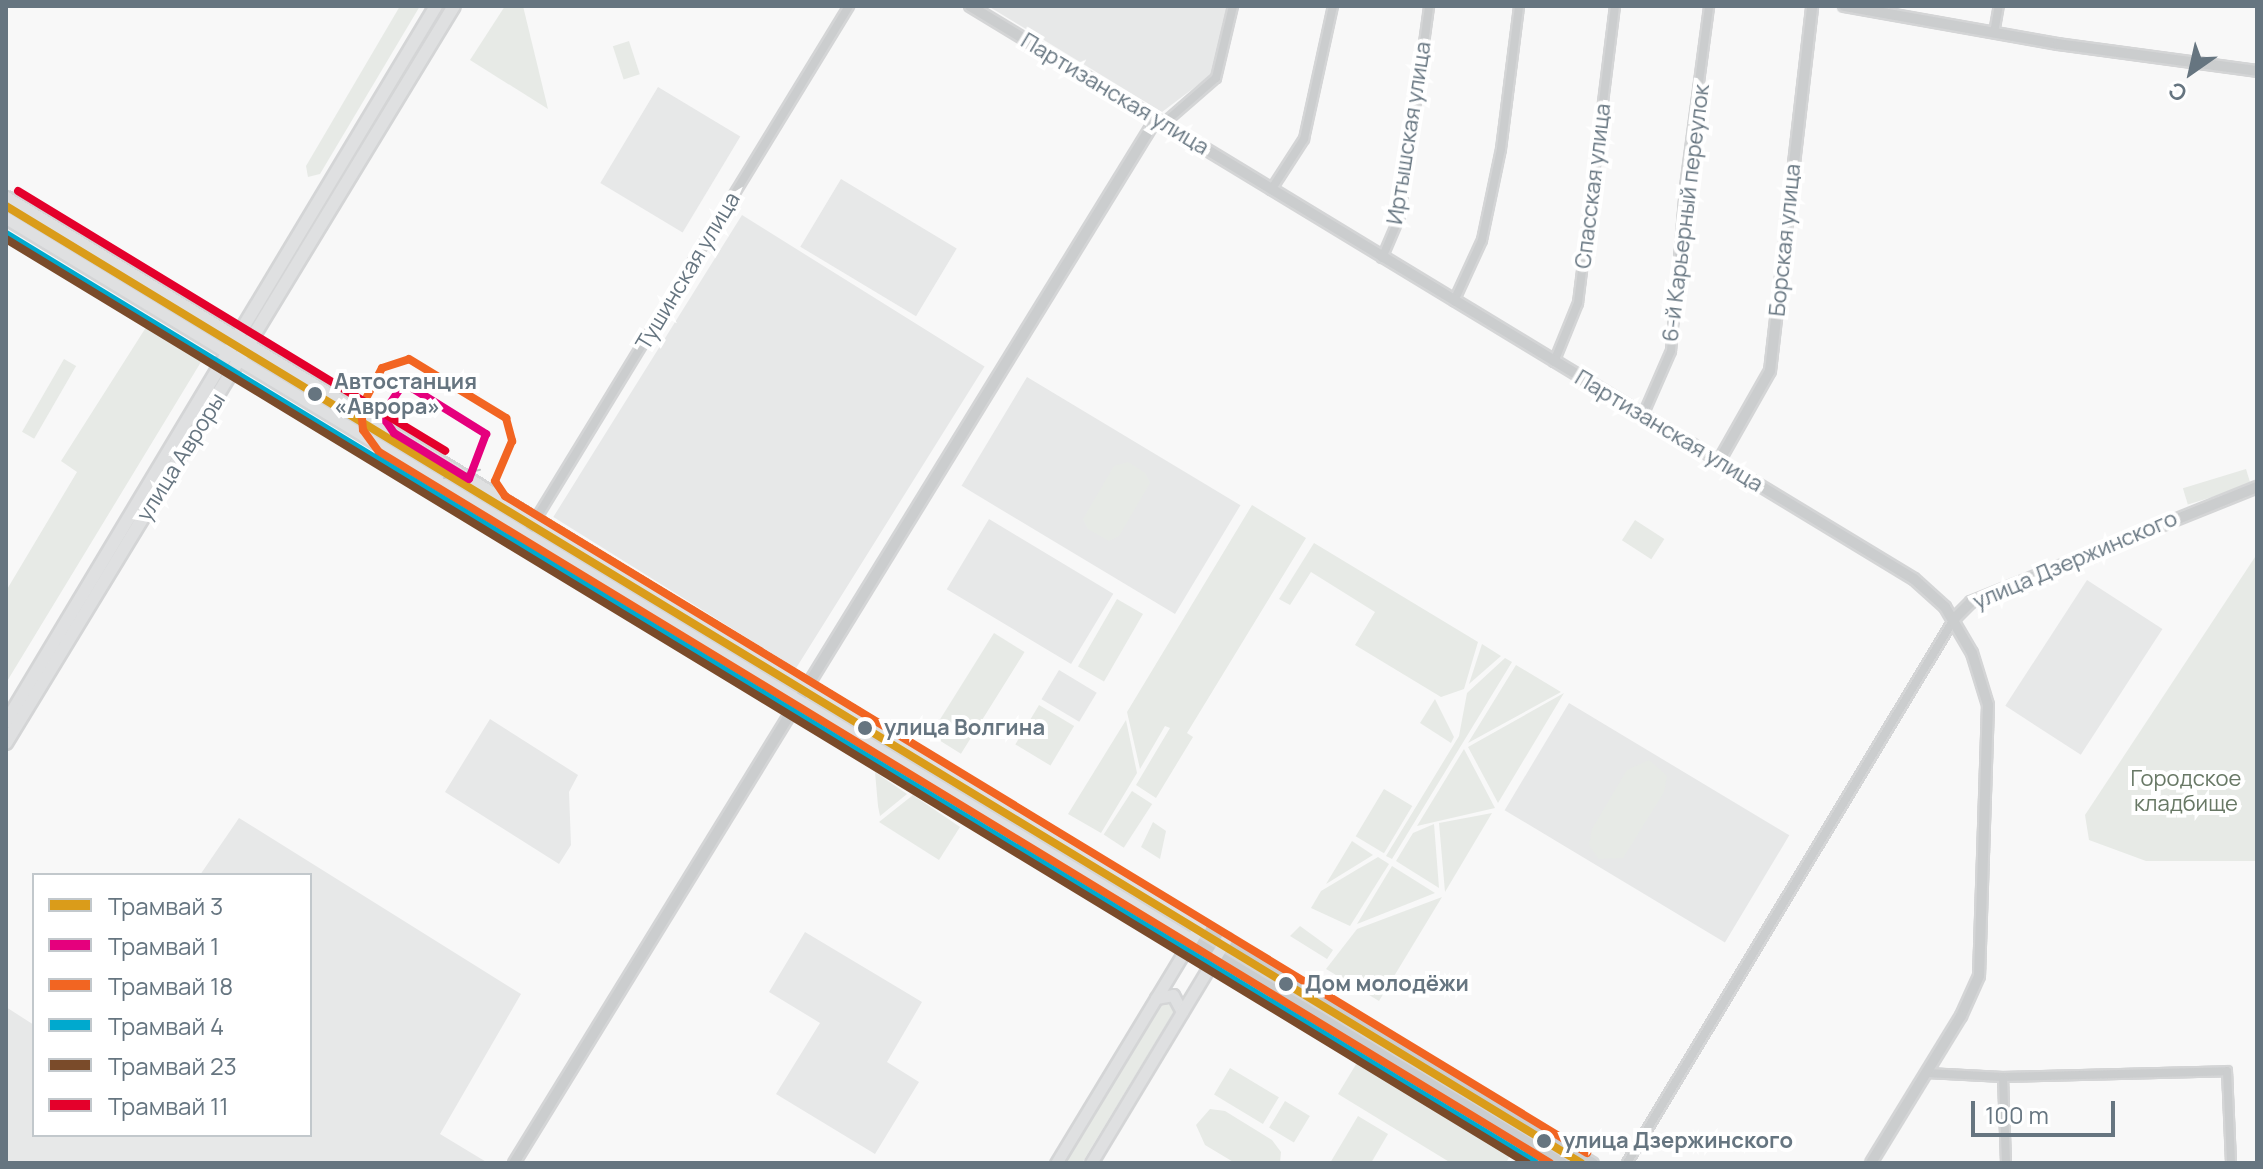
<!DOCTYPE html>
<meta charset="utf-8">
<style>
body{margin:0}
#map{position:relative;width:2263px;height:1169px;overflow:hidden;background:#f8f8f8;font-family:Manrope,sans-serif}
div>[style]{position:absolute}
.built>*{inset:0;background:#e7e8e8;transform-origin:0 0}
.green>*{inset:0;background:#e7eae6;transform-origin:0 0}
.roads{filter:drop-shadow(2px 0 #d4d5d6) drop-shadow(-2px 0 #d4d5d6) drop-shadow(0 2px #d4d5d6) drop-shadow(0 -2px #d4d5d6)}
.minor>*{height:8px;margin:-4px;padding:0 4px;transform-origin:4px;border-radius:4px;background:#cbcdce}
.tertiary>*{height:10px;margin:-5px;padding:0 5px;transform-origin:5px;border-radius:5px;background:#cbcdce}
.secondary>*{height:11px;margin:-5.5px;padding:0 5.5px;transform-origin:5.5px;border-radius:5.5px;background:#dfe0e1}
.primary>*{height:12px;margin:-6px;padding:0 6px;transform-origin:6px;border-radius:6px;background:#dfe0e1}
.tram>*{height:2px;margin:-1px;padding:0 1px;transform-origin:1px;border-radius:1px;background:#c2c3c4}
.tram-1>*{height:8px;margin:-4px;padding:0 4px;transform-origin:4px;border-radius:4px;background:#da9c1a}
.tram-2>*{height:8px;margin:-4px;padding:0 4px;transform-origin:4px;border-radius:4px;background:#e5007d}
.tram-3>*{height:8px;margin:-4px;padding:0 4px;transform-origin:4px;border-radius:4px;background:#f26522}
.tram-4>*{height:8px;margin:-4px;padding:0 4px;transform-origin:4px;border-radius:4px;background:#00a9ce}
.tram-5>*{height:8px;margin:-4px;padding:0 4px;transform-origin:4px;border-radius:4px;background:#7a4b2a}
.tram-6>*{height:8px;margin:-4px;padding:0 4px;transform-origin:4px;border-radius:4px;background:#e4002b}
.dots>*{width:22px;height:22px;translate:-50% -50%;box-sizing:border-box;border:4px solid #fff;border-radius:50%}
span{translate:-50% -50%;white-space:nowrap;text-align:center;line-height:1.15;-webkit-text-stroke:8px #fff;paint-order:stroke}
.street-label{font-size:22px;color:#667580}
.stop-label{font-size:22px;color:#667580;font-weight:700}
.left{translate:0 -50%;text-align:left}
.park-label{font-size:22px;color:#687865}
.frame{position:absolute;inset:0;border:8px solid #667580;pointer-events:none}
.legend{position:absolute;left:32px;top:873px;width:280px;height:264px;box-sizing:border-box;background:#fff;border:2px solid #c2c8cc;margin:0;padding:10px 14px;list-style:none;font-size:24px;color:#667580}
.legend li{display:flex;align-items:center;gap:16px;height:40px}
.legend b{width:40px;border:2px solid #c2c8cc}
.north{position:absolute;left:2151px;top:32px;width:80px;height:80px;-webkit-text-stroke:6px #fff;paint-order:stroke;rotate:214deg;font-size:22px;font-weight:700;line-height:32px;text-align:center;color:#667580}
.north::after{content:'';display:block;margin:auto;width:28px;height:36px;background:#667580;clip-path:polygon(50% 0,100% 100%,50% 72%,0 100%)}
.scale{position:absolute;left:1971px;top:1101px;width:144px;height:36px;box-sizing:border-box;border:4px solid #667580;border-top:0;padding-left:10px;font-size:24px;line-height:28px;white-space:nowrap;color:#667580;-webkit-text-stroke:6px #fff;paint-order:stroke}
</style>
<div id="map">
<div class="built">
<div style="clip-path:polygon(988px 6px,1227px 6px,1211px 75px,1162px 112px)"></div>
<div style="left:658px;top:87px;width:96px;height:112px;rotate:31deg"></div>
<div style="left:841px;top:179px;width:135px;height:79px;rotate:31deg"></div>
<div style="left:742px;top:215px;width:286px;height:356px;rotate:32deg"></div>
<div style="left:1027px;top:377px;width:249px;height:127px;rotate:31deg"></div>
<div style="left:989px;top:519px;width:145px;height:82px;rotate:31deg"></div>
<div style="left:2087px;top:580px;width:90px;height:150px;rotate:33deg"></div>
<div style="left:1059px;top:670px;width:44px;height:34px;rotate:31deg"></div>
<div style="left:1569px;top:703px;width:257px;height:125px;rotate:31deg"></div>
<div style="clip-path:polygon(490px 719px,578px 775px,569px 792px,571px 845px,559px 864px,445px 792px)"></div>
<div style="clip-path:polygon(239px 818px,521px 994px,440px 1134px,488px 1163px,6px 1163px,6px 1007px,34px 1025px,34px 1135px,310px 1135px,310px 875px,200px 875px)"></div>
<div style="clip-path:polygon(805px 932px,922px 1002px,887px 1062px,919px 1082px,875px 1154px,776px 1094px,820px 1023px,769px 992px)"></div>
</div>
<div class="green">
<div style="clip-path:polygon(400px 6px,420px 6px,320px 174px,308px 177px,306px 166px)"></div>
<div style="clip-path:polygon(505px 6px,523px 6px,548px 109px,470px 60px)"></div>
<div style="left:629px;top:41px;width:35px;height:17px;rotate:72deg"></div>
<div style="clip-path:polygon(150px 321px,204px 357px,6px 683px,6px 591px,77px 472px,61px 461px)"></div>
<div style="left:64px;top:359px;width:14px;height:84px;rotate:30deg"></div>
<div style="clip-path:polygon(1128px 462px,1145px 473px,1150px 483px,1119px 536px,1109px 541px,1088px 529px,1083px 519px,1114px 466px)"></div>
<div style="left:2246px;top:469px;width:17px;height:66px;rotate:73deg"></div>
<div style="clip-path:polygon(1252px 505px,1306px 538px,1187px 733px,1193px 737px,1156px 798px,1136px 785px,1170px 728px,1165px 726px,1140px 769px,1127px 712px)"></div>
<div style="left:1635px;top:520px;width:35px;height:24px;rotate:33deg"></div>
<div style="clip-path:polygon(1314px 543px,1478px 642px,1464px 689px,1441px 697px,1355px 645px,1375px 612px,1311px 572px,1290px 605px,1279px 599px)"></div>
<div style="clip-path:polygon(2257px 554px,2257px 861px,2146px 861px,2089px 840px,2085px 815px)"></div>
<div style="left:1117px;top:599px;width:30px;height:78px;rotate:30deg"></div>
<div style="left:994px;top:633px;width:36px;height:120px;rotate:32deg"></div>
<div style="clip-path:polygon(1482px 644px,1501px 656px,1469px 684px)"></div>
<div style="clip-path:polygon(1505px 658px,1512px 662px,1392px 859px,1386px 856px,1459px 736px,1467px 693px)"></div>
<div style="clip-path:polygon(1516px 665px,1561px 692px,1468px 743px)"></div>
<div style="clip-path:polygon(1564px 693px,1498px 803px,1468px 747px)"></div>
<div style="clip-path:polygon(1435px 699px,1454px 737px,1451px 743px,1420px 723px)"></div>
<div style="left:1039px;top:705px;width:41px;height:46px;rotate:31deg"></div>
<div style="clip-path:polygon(1126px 720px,1137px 773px,1101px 833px,1068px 814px)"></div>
<div style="clip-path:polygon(1464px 749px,1495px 808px,1417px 826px)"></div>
<div style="clip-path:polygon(1649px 760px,1667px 776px,1664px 792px,1623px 858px,1599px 859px,1589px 845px,1592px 829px,1627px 770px)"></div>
<div style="clip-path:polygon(875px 772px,907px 794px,880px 816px,878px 806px)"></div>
<div style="left:1384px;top:789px;width:33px;height:55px;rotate:31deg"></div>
<div style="left:1132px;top:791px;width:24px;height:52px;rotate:33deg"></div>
<div style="clip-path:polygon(913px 795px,960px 827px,939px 860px,879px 822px)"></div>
<div style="clip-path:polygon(1492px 813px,1445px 892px,1439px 823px)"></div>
<div style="clip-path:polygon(1153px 822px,1166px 831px,1160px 859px,1141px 847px)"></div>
<div style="clip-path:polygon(1434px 824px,1439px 888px,1396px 861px,1413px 833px)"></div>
<div style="clip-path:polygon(1352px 841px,1373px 855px,1326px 884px)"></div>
<div style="clip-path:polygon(1378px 857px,1389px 864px,1350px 926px,1311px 908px,1321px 891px)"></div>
<div style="clip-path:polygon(1392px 866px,1435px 893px,1357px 924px)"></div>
<div style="clip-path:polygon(1442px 897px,1379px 1001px,1326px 969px,1357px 929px)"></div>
<div style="clip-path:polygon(1300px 926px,1333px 950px,1327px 959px,1290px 936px)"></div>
<div style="clip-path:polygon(1159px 1001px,1169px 1001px,1175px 1010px,1082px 1163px,1061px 1163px)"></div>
<div style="clip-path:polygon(1358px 1061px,1511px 1154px,1506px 1163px,1451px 1163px,1338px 1094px)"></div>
<div style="left:1230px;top:1068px;width:57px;height:31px;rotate:31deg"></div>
<div style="left:1285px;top:1101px;width:29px;height:31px;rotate:31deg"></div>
<div style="clip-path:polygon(1210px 1109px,1225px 1111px,1272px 1140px,1281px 1152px,1280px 1163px,1235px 1163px,1205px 1145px,1196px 1125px)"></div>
<div style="clip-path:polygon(1358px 1116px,1388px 1134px,1371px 1163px,1330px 1163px)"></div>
</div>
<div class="roads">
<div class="minor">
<div style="left:1994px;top:33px;width:27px;rotate:-80deg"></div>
<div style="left:1163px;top:124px;width:70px;rotate:-41deg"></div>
<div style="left:1216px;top:78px;width:74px;rotate:-76.7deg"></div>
<div style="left:1271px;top:190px;width:61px;rotate:-57.1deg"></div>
<div style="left:1304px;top:139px;width:136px;rotate:-77.7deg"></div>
<div style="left:1382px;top:258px;width:46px;rotate:-66.8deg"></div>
<div style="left:1400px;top:216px;width:212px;rotate:-82.1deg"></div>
<div style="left:1454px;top:301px;width:67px;rotate:-65.3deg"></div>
<div style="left:1482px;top:240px;width:93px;rotate:-78.2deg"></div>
<div style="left:1501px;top:149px;width:144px;rotate:-82.8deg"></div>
<div style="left:1554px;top:362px;width:64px;rotate:-67.9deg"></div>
<div style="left:1578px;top:303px;width:299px;rotate:-82.9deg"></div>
<div style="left:1643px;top:415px;width:70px;rotate:-66.4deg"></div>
<div style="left:1671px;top:351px;width:165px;rotate:-85.1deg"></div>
<div style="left:1685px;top:187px;width:183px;rotate:-82.4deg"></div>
<div style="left:526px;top:535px;width:620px;rotate:-58.59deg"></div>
<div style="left:1927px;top:1073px;width:76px;rotate:3deg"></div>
<div style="left:2003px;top:1077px;width:224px;rotate:-1.5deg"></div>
<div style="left:2227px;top:1071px;width:92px;rotate:87.5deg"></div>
<div style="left:2003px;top:1077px;width:86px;rotate:88deg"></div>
<div style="left:1627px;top:1163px;width:635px;rotate:-58.99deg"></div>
</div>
<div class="tertiary">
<div style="left:970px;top:6px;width:1104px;rotate:31.26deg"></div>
<div style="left:1914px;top:579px;width:42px;rotate:42.1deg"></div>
<div style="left:1945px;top:607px;width:53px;rotate:59.6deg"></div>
<div style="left:1972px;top:653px;width:54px;rotate:72.9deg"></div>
<div style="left:1988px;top:705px;width:271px;rotate:91.9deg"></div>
<div style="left:1979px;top:976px;width:44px;rotate:114.2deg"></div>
<div style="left:1961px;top:1016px;width:172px;rotate:121.5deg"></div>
<div style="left:1844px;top:6px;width:217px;rotate:10.1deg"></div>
<div style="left:2058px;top:44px;width:201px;rotate:7.7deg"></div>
<div style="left:1719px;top:461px;width:103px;rotate:-60.5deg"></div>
<div style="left:1770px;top:371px;width:367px;rotate:-83.4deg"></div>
<div style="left:1954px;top:619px;width:24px;rotate:-45deg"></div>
<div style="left:1971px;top:602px;width:308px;rotate:-21.9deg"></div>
<div style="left:1201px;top:924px;width:459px;rotate:31.4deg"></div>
<div style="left:1192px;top:940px;width:432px;rotate:31.1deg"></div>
<div style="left:514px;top:1163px;width:1226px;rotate:-58.41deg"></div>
</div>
<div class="secondary">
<div style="left:6px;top:197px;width:1399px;rotate:31.32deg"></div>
<div style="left:1201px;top:924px;width:280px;rotate:121.2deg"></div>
<div style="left:6px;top:218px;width:1388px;rotate:31.33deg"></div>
<div style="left:1156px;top:998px;width:17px;rotate:-10deg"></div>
<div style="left:1173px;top:995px;width:19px;rotate:62deg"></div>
<div style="left:1091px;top:1163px;width:262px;rotate:-58.9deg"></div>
</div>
<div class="primary">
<div style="left:6px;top:722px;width:835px;rotate:-59.01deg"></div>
<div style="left:6px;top:743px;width:862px;rotate:-58.71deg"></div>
</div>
</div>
<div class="tram">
<div style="left:342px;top:410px;width:19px;rotate:6deg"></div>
<div style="left:361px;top:412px;width:14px;rotate:-34deg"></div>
<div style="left:444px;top:478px;width:37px;rotate:-13deg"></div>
</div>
<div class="tram-1">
<div style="left:6px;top:206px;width:1843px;rotate:31.28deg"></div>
</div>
<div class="tram-2">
<div style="left:404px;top:383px;width:97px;rotate:31.9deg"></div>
<div style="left:486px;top:434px;width:48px;rotate:110.7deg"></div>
<div style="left:469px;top:479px;width:88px;rotate:-148.5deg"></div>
<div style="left:394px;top:433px;width:14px;rotate:-124deg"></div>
<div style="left:386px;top:421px;width:10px;rotate:-96deg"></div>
<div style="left:385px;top:411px;width:34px;rotate:-56deg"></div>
</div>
<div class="tram-3">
<div style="left:1550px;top:1163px;width:1370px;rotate:-148.73deg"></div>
<div style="left:379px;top:452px;width:27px;rotate:-126deg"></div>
<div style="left:363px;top:430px;width:22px;rotate:-95deg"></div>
<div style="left:361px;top:408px;width:45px;rotate:-62.3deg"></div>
<div style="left:382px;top:368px;width:28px;rotate:-18deg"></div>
<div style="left:409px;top:359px;width:114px;rotate:31.3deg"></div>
<div style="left:506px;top:418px;width:24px;rotate:75deg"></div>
<div style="left:512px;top:441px;width:43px;rotate:113deg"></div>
<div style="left:495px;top:481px;width:18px;rotate:56deg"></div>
<div style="left:505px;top:496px;width:1266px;rotate:31.27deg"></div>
</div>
<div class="tram-4">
<div style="left:6px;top:234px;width:1789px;rotate:31.28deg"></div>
</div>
<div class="tram-5">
<div style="left:6px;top:239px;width:1780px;rotate:31.28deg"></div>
</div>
<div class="tram-6">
<div style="left:18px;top:191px;width:500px;rotate:31.3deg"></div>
</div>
<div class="dots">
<div style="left:315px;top:394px;background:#667580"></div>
<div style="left:865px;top:728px;background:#667580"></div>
<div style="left:1286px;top:984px;background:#667580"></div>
<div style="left:1544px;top:1141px;background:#667580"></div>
</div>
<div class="street-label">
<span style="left:1115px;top:94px;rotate:31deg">Партизанская улица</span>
<span style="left:1409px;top:133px;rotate:-81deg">Иртышская улица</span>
<span style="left:1593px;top:186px;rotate:-83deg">Спасская улица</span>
<span style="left:1686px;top:213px;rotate:-83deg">6-й Карьерный переулок</span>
<span style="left:1785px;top:240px;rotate:-84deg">Борская улица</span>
<span style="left:688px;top:271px;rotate:-59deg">Тушинская улица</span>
<span style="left:1669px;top:431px;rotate:31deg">Партизанская улица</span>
<span style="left:181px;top:457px;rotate:-58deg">улица Авроры</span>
<span style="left:2075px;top:560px;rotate:-23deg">улица Дзержинского</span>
</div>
<div class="stop-label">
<span class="left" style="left:334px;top:394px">Автостанция<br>«Аврора»</span>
<span class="left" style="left:884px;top:728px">улица Волгина</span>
<span class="left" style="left:1305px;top:984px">Дом молодёжи</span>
<span class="left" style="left:1563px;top:1141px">улица Дзержинского</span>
</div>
<div class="park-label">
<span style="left:2186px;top:791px">Городское<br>кладбище</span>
</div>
<div class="frame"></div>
<ul class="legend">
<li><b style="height:10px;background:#da9c1a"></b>Трамвай 3</li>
<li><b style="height:10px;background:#e5007d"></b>Трамвай 1</li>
<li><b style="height:10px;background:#f26522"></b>Трамвай 18</li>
<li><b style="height:10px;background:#00a9ce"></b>Трамвай 4</li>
<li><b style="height:10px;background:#7a4b2a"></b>Трамвай 23</li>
<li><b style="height:10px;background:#e4002b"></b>Трамвай 11</li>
</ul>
<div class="north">С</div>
<div class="scale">100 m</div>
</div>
